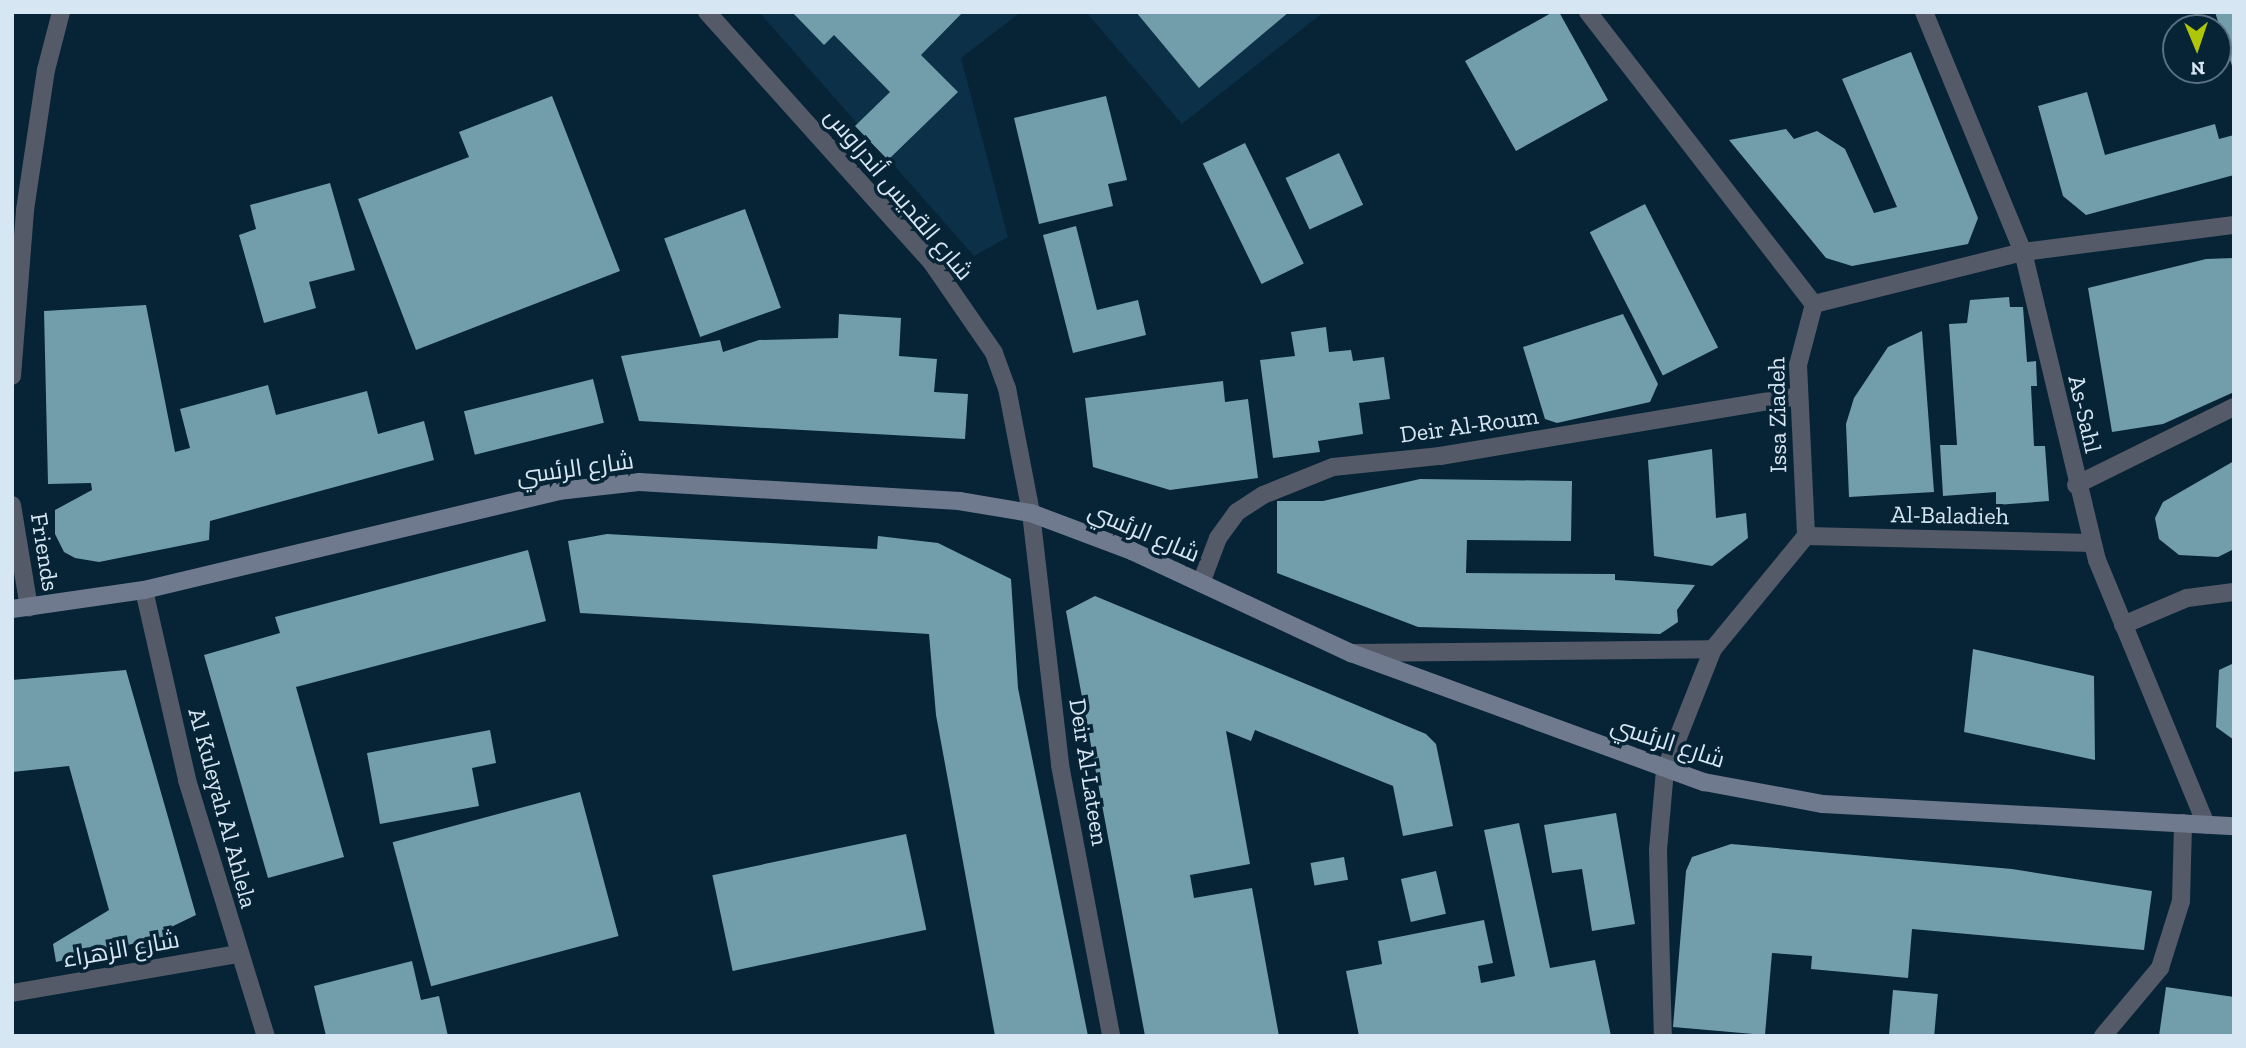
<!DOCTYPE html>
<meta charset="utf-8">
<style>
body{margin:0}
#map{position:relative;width:2246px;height:1048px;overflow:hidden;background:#072336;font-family:"Zilla Slab",Cairo,serif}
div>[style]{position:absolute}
.built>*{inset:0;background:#0b3047}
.building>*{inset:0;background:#729eab;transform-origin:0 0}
.minor>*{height:18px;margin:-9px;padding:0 9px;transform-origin:9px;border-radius:9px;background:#545a67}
.secondary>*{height:18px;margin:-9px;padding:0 9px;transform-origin:9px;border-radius:9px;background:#707a8f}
span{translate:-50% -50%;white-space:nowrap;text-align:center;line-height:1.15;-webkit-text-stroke:7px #072336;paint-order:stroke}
.street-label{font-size:24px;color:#d6e6f3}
.frame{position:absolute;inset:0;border:14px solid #d6e6f3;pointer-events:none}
.north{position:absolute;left:2162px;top:14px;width:70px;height:70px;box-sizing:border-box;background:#072336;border:2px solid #5a7182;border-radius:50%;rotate:178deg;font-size:19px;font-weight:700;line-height:28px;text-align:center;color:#d6e6f3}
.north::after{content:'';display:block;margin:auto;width:24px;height:32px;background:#afc507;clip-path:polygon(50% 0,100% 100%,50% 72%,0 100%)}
</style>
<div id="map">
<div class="built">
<div style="clip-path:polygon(759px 12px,1021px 12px,961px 58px,1008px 237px,974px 256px)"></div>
<div style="clip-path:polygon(1086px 12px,1324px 12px,1182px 124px)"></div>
</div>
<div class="building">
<div style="clip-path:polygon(792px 12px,963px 12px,921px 55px,958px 92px,888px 160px,855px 126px,890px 92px,834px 35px,824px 45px)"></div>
<div style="clip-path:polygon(1136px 12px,1289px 12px,1199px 88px)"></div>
<div style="clip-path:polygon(1553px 12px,1559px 12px,1608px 100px,1516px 151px,1465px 61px)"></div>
<div style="clip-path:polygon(2215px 12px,2234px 12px,2234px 68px,2233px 69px)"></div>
<div style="clip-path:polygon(1911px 52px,1978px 218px,1968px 244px,1852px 266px,1826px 258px,1729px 140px,1786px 129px,1794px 139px,1817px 131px,1845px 149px,1874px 213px,1897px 207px,1842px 79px)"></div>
<div style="clip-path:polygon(2087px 92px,2105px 155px,2215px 124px,2219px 139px,2234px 135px,2234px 175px,2086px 215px,2063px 196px,2038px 106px)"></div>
<div style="clip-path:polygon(552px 96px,620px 271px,416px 350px,358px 199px,469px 157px,459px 132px)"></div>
<div style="clip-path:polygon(1106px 96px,1127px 180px,1108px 184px,1113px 206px,1039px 224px,1014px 118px)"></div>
<div style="left:1245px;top:143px;width:134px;height:47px;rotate:64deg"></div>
<div style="left:1339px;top:153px;width:57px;height:59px;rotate:65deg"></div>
<div style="clip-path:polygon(330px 183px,355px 270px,309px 282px,316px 308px,264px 323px,239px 235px,256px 229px,250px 205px)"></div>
<div style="left:1645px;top:204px;width:161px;height:62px;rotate:63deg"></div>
<div style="left:745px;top:209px;width:105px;height:86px;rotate:70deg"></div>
<div style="clip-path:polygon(1076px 226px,1097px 310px,1138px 300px,1146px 335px,1073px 353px,1043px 235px)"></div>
<div style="clip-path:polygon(2234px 258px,2234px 392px,2163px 424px,2112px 432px,2088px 288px,2206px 259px)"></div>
<div style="clip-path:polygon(2009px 297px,2010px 307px,2023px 307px,2027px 362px,2036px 361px,2037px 386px,2031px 386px,2034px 446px,2045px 446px,2049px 501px,1996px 505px,1996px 492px,1943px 496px,1940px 445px,1957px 445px,1949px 324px,1967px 323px,1970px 300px)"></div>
<div style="clip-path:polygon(146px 305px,175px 452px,190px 448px,180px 409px,268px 385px,276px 415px,367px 391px,378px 434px,424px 421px,434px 460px,210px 521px,209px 540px,99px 562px,75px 558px,64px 552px,55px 534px,55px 510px,92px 490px,91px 483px,48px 484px,44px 311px)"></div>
<div style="clip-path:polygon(839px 314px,901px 318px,899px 356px,937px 359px,934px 392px,968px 394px,965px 439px,639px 421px,621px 356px,720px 340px,723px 352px,759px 340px,838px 338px)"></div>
<div style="clip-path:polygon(1623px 314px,1658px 384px,1650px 402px,1557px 423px,1545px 419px,1523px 347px)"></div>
<div style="clip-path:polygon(1326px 327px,1329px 352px,1351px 350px,1353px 361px,1384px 357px,1390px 399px,1359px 403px,1363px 434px,1318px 441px,1320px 452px,1273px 458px,1260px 360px,1295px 356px,1291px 332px)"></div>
<div style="clip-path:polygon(1922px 331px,1934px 492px,1849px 497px,1846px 424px,1854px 398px,1888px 347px)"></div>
<div style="left:593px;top:379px;width:45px;height:133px;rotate:76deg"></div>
<div style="clip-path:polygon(1223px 381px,1225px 402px,1248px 399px,1258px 478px,1170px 490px,1093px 467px,1085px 398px)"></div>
<div style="clip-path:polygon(1712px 449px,1716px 518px,1746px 513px,1748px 538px,1712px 566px,1654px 556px,1648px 460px)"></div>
<div style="clip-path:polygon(2234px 461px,2234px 549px,2218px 557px,2179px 555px,2159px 539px,2155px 518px,2163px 502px)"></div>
<div style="clip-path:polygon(1420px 479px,1572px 481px,1571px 541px,1467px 540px,1466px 573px,1615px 574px,1615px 580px,1695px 585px,1677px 610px,1678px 622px,1660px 634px,1418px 627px,1277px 573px,1277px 501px,1323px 501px)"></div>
<div style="clip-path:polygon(607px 534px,877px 549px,878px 536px,938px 543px,1011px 579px,1018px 688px,1088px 1036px,995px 1036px,936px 715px,929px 634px,580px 613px,568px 541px)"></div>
<div style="clip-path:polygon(528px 550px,546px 621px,296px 687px,344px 857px,268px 878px,204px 655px,280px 633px,275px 617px)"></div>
<div style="clip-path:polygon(1095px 596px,1426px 734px,1436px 744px,1453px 826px,1403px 836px,1393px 786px,1255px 730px,1251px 741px,1226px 731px,1250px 864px,1190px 875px,1194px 898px,1252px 888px,1279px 1036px,1145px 1036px,1066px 611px)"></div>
<div style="clip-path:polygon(1973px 649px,2094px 676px,2095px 760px,1964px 732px)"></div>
<div style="clip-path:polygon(2234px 663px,2234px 740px,2216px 727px,2219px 670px)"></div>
<div style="clip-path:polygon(126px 670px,196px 915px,169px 928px,170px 937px,159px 946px,140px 949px,136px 943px,56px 962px,53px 944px,109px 910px,69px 766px,12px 772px,12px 680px)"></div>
<div style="clip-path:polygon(490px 730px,496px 763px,472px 768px,479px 806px,380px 824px,367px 753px)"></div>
<div style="left:580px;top:792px;width:149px;height:194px;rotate:75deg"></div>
<div style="clip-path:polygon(1616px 813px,1635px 924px,1592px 931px,1582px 869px,1552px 873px,1544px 825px)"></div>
<div style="clip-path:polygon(1519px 823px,1550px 968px,1595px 960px,1611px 1036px,1359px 1036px,1346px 971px,1382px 964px,1378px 941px,1484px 920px,1493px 963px,1478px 966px,1481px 983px,1515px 976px,1484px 830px)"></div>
<div style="left:906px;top:834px;width:98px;height:198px;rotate:78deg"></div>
<div style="clip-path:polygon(1731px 844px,2012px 869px,2152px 891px,2144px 950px,1912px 929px,1908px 978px,1811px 969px,1812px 956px,1772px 953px,1765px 1035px,1673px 1027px,1686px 871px,1692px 857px)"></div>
<div style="left:1344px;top:857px;width:23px;height:34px;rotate:80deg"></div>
<div style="left:1436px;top:871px;width:44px;height:36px;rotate:77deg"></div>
<div style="clip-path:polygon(412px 961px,421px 1000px,439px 996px,448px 1036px,326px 1036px,314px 986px)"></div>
<div style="clip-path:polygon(2166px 987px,2234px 997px,2234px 1036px,2159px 1036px)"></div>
<div style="left:1893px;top:990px;width:45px;height:46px;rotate:5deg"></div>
</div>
<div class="minor">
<div style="left:707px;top:12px;width:337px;rotate:48.1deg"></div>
<div style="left:932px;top:263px;width:109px;rotate:55.4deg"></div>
<div style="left:994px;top:353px;width:37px;rotate:70deg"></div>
<div style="left:1007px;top:388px;width:127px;rotate:79.1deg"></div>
<div style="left:1031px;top:513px;width:254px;rotate:83.4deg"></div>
<div style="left:1060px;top:765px;width:276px;rotate:79.3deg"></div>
<div style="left:1588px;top:12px;width:369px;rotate:52.3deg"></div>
<div style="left:1814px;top:304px;width:63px;rotate:104.7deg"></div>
<div style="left:1798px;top:365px;width:171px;rotate:87.3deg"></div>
<div style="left:1806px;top:536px;width:146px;rotate:129.5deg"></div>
<div style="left:1713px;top:649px;width:130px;rotate:111.6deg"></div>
<div style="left:1665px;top:770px;width:80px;rotate:95deg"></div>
<div style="left:1658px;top:850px;width:186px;rotate:88.5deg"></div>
<div style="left:1924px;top:12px;width:260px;rotate:67.6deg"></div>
<div style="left:2023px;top:252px;width:317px;rotate:76.5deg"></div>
<div style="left:2097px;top:560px;width:286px;rotate:67.6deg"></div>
<div style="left:1814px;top:304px;width:215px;rotate:-14deg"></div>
<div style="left:2023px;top:252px;width:213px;rotate:-7.3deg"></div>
<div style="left:12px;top:376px;width:167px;rotate:-85.5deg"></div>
<div style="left:25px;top:210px;width:142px;rotate:-81.5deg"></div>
<div style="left:46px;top:70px;width:60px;rotate:-75.5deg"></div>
<div style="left:2076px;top:485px;width:176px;rotate:-26.3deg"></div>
<div style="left:12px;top:505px;width:104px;rotate:80.6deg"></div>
<div style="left:1806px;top:536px;width:286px;rotate:1.4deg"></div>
<div style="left:1201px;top:583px;width:48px;rotate:-69.3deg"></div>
<div style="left:1218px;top:538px;width:32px;rotate:-54deg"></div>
<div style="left:1237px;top:512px;width:31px;rotate:-33deg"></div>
<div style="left:1263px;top:495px;width:75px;rotate:-21.8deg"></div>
<div style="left:1333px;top:467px;width:108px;rotate:-5.9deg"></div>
<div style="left:1440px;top:456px;width:362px;rotate:-9.5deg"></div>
<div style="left:144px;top:590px;width:195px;rotate:77.2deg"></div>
<div style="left:187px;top:780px;width:268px;rotate:72.9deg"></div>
<div style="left:2123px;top:625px;width:69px;rotate:-22.9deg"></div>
<div style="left:2187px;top:598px;width:47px;rotate:-7.3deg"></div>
<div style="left:1353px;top:653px;width:360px;rotate:-0.6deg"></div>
<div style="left:12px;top:993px;width:228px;rotate:-9.8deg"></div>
<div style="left:2103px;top:1036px;width:89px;rotate:-50deg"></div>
<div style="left:2160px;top:968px;width:70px;rotate:-72.6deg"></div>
<div style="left:2181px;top:901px;width:78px;rotate:-88.5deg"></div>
</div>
<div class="secondary">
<div style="left:12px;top:609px;width:133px;rotate:-8.2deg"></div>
<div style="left:144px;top:590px;width:426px;rotate:-13.4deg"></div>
<div style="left:558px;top:491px;width:81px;rotate:-6.3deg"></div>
<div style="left:639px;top:482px;width:321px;rotate:3.4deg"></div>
<div style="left:959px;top:501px;width:73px;rotate:9.5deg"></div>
<div style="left:1031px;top:513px;width:108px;rotate:20.6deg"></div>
<div style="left:1132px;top:551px;width:242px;rotate:25deg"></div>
<div style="left:1351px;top:653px;width:376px;rotate:20.1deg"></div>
<div style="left:1704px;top:782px;width:121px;rotate:10.5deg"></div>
<div style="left:1823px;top:804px;width:412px;rotate:3.1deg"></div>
</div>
<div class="street-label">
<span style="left:899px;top:194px;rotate:50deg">شارع القديس أندراوس</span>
<span style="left:2085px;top:414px;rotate:77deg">As-Sahl</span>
<span style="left:1777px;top:415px;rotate:-91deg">Issa Ziadeh</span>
<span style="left:1469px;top:425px;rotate:-8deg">Deir Al-Roum</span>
<span style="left:575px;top:468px;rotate:-8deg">شارع الرئسي</span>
<span style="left:1950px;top:515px;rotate:1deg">Al-Baladieh</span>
<span style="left:1144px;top:532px;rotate:23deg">شارع الرئسي</span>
<span style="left:45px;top:552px;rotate:81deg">Friends</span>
<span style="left:1668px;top:742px;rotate:18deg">شارع الرئسي</span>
<span style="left:1089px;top:772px;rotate:81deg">Deir Al-Lateen</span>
<span style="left:223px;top:808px;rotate:75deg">Al Kuleyah Al Ahlela</span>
<span style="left:121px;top:949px;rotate:-10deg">شارع الزهراء</span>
</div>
<div class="frame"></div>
<div class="north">N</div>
</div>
